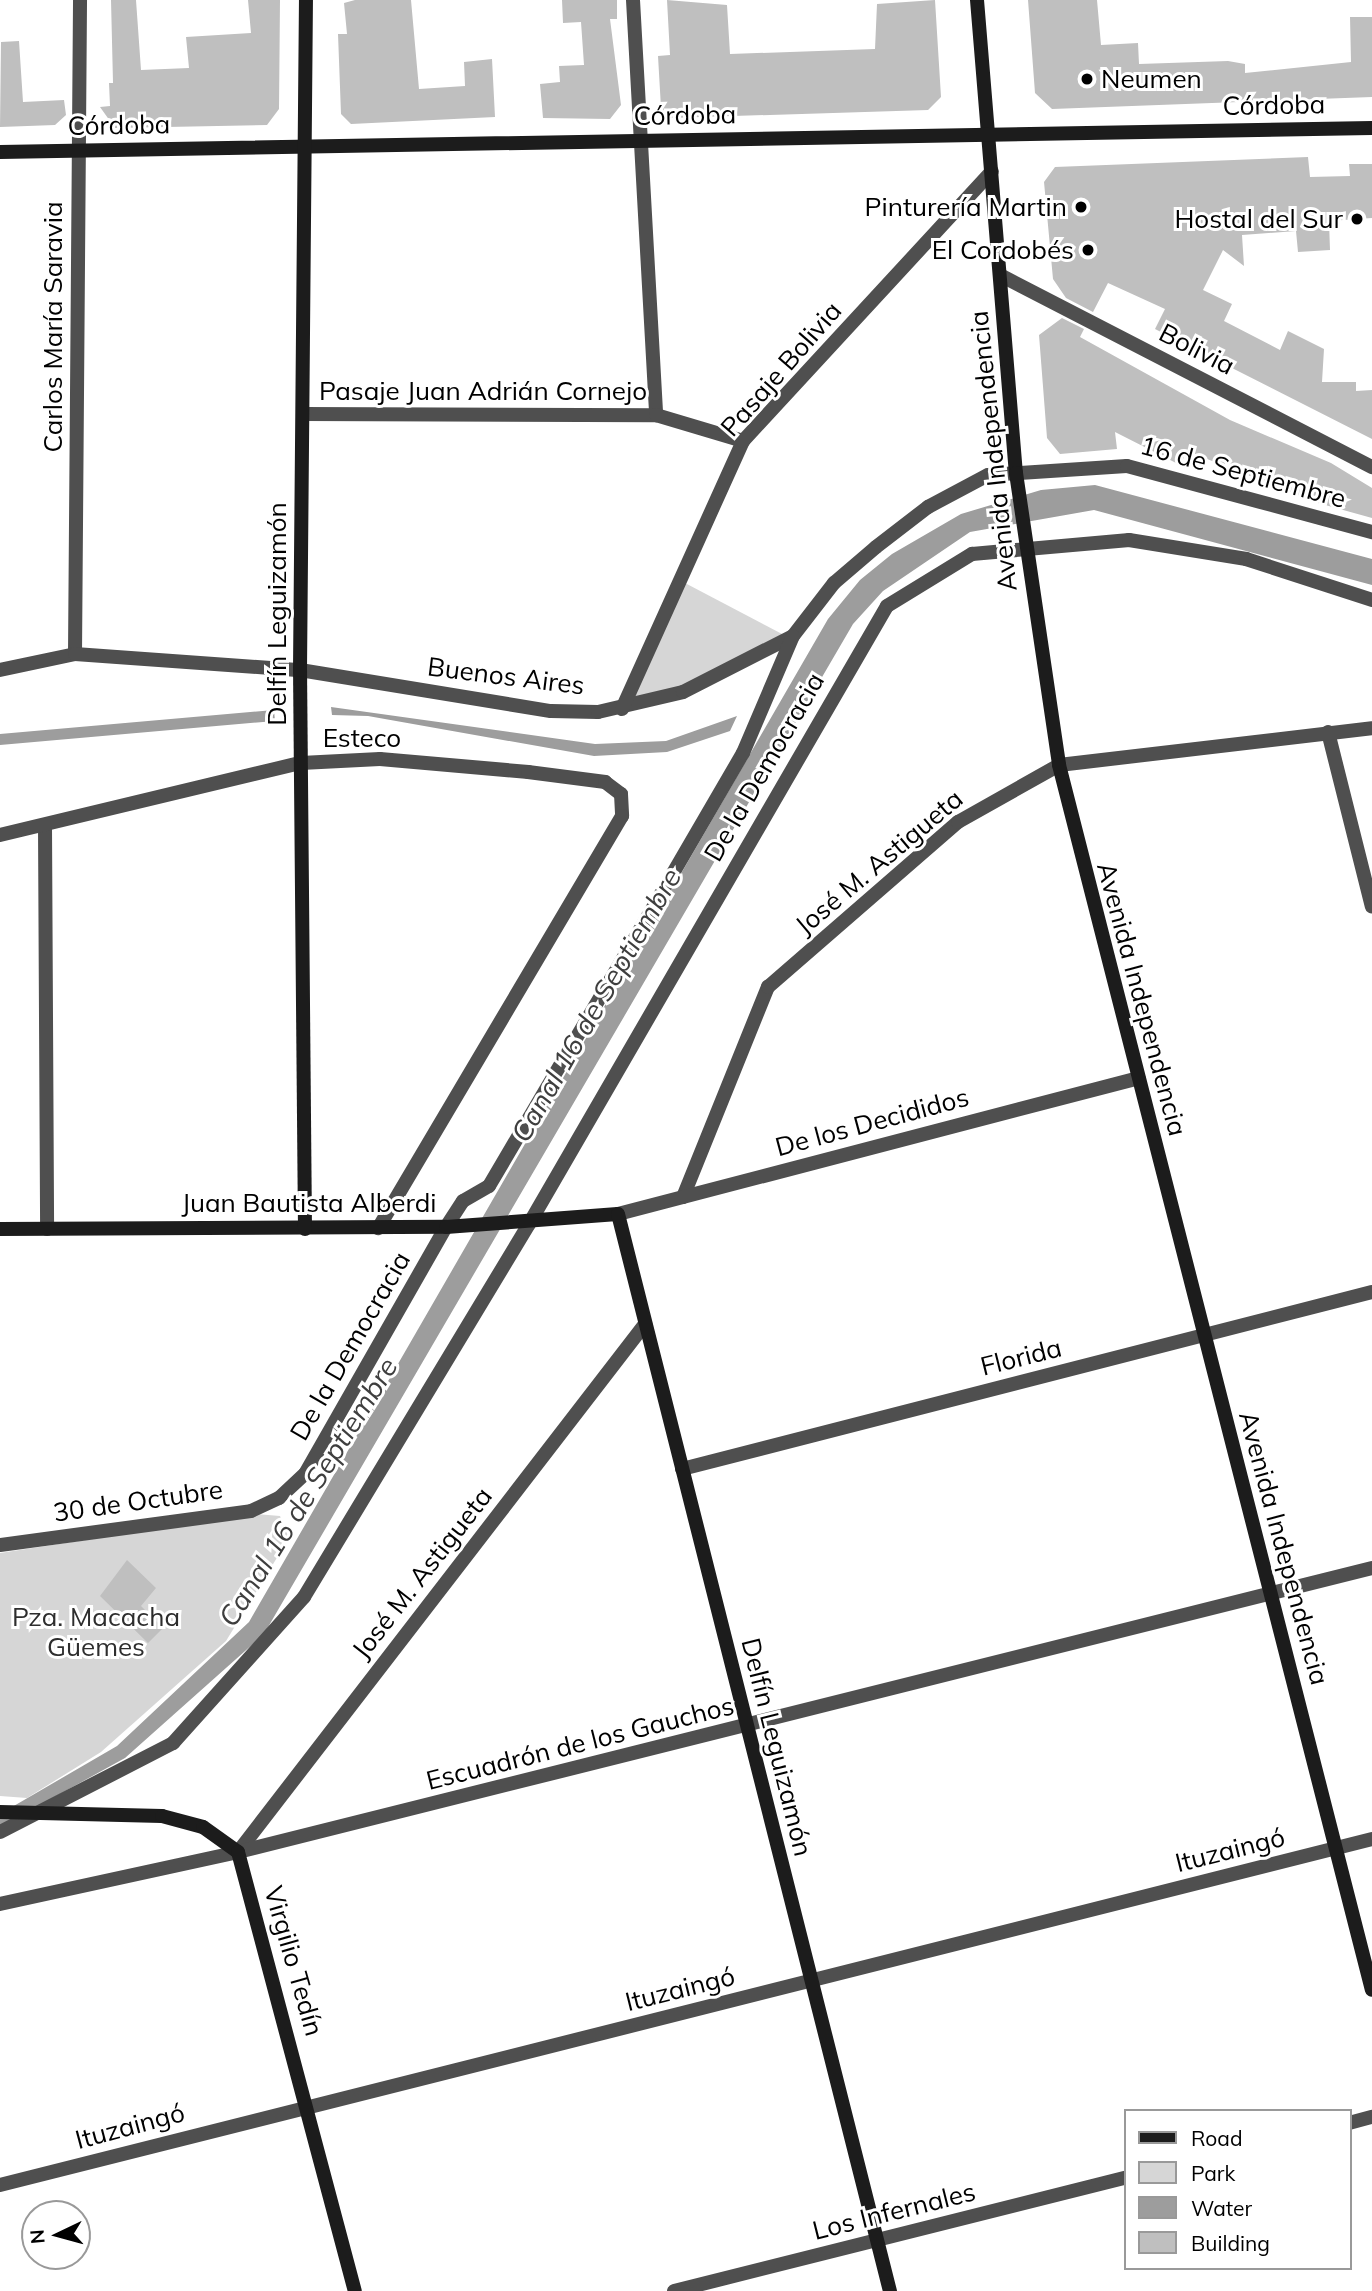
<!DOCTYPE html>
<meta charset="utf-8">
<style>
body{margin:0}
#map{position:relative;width:1372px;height:2291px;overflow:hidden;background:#fff;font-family:Mulish,sans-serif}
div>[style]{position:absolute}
.green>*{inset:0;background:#d6d6d6}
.water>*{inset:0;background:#9d9d9d;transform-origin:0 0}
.building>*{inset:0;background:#bfbfbf}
.street>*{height:14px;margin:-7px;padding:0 7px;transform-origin:7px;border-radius:7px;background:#4f4f4f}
.secondary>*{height:14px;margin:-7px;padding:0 7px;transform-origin:7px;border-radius:7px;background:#1c1c1c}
.dots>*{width:19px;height:19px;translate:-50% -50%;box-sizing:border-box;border:4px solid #fff;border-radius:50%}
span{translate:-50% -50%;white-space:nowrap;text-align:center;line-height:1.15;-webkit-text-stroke:6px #fff;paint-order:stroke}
.poi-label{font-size:26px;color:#000}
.left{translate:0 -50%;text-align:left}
.right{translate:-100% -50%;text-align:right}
.street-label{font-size:26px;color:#000}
.park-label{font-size:26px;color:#2d2d2d}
.water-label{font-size:28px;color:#3e3e3e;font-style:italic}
.legend{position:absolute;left:1124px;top:2109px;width:228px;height:161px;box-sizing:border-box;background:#fff;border:2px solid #999;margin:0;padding:9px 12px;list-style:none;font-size:21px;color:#000}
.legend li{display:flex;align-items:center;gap:14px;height:35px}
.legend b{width:35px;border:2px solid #999}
.north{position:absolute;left:21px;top:2200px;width:70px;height:70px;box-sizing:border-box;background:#fff;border:2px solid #999;border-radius:50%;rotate:265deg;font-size:19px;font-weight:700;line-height:28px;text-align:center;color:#000}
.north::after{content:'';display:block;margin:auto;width:24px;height:32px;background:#000;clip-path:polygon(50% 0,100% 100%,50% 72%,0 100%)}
</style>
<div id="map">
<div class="green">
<div style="clip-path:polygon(685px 583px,784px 635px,681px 688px,631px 701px)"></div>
<div style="clip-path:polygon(256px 1514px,280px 1516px,289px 1538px,226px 1641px,101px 1752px,27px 1798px,0 1796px,0 1553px)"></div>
</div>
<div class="water">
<div style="clip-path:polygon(1095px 485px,1372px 559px,1372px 585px,1094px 510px,970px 532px,883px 591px,853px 624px,264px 1634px,125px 1758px,0 1827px,0 1814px,117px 1746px,249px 1622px,828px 619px,860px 580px,892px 554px,961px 514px,1041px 490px)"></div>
<div style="clip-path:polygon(331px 707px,595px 744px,666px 741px,737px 716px,730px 731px,667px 752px,594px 756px,368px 716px,332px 715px)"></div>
<div style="left:274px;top:710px;width:11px;height:280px;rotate:85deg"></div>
</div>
<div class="building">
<div style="clip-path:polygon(111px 0,136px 0,141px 70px,189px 68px,186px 37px,251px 33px,248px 0,280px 0,279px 109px,267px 125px,115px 128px,100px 107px,110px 106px,109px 83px,113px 83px)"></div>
<div style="clip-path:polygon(355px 0,411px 0,419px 89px,465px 86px,464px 62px,492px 59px,495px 117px,351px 124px,341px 114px,338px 34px,347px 34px,344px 3px)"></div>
<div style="clip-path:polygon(562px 0,617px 0,617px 19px,610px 19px,621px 105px,610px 119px,543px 118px,540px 84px,560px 82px,559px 66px,584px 65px,581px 22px,563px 23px)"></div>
<div style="clip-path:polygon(667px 0,727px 5px,730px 54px,875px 49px,877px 4px,935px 0,941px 97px,928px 110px,670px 118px,661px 108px,658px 56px,670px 55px)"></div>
<div style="clip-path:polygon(1028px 0,1097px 0,1101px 45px,1138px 43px,1139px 64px,1228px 61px,1245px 64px,1245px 73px,1351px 62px,1350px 17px,1372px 17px,1372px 97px,1052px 109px,1035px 93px)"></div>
<div style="clip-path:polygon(19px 41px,23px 102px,64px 100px,66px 115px,55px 125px,0 127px,1px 42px)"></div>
<div style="clip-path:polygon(1308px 157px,1310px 177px,1350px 176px,1349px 164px,1372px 164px,1372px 218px,1329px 221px,1330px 250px,1298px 252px,1296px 231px,1242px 235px,1244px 266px,1223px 250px,1203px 290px,1232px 304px,1224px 321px,1280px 350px,1288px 331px,1324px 349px,1322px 382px,1356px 382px,1356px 391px,1372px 390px,1372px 439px,1155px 329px,1165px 309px,1108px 283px,1093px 312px,1066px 298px,1053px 279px,1044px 182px,1055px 167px)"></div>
<div style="clip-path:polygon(1062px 318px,1084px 329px,1080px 337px,1230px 420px,1331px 463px,1372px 488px,1372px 518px,1318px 503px,1187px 451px,1180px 465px,1115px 432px,1117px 449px,1060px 454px,1047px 438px,1039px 335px)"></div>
<div style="clip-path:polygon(127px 1560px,156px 1588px,141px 1606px,163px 1628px,148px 1643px,100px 1596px)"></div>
</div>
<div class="street">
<div style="left:633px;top:0;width:416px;rotate:86.8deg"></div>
<div style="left:1000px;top:275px;width:419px;rotate:27.3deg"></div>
<div style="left:303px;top:414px;width:353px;rotate:0.2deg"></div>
<div style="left:656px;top:415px;width:91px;rotate:16.6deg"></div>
<div style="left:75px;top:654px;width:654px;rotate:-89.56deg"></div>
<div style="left:0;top:670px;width:77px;rotate:-12deg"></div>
<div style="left:75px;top:654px;width:226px;rotate:4.1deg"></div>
<div style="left:300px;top:670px;width:254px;rotate:9.3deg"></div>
<div style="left:551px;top:711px;width:47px;rotate:1.2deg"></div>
<div style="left:598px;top:712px;width:87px;rotate:-13.2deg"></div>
<div style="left:683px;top:692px;width:123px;rotate:-27deg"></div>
<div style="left:793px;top:636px;width:67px;rotate:-52.3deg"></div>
<div style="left:834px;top:583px;width:55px;rotate:-40.6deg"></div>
<div style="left:876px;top:547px;width:66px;rotate:-37.6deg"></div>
<div style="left:928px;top:507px;width:68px;rotate:-28.1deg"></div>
<div style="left:988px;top:475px;width:139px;rotate:-3.7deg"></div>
<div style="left:1127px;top:466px;width:254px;rotate:15.1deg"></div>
<div style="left:622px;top:709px;width:294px;rotate:-65.7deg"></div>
<div style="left:743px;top:441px;width:367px;rotate:-47.3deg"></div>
<div style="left:1328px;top:732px;width:180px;rotate:75.9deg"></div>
<div style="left:45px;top:826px;width:403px;rotate:89.7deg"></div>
<div style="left:0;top:835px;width:309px;rotate:-13.5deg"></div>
<div style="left:301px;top:763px;width:79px;rotate:-2.9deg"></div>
<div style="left:380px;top:759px;width:149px;rotate:5deg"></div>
<div style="left:528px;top:772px;width:78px;rotate:7.4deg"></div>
<div style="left:605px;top:782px;width:20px;rotate:37deg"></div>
<div style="left:621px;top:794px;width:22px;rotate:87deg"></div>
<div style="left:622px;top:816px;width:479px;rotate:120.6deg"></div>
<div style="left:683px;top:1197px;width:227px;rotate:-68deg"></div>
<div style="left:768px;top:987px;width:252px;rotate:-41deg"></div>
<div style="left:958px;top:822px;width:116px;rotate:-29.4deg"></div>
<div style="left:1059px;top:765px;width:315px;rotate:-6.7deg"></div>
<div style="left:618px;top:1214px;width:538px;rotate:-14.63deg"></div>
<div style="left:682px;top:1469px;width:712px;rotate:-14.39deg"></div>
<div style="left:0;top:1545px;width:253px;rotate:-7.7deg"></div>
<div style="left:251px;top:1511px;width:31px;rotate:-25deg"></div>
<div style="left:279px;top:1498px;width:35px;rotate:-43deg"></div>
<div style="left:305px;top:1474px;width:284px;rotate:-60.3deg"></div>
<div style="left:446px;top:1227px;width:31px;rotate:-57deg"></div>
<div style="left:463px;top:1201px;width:30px;rotate:-30deg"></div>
<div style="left:489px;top:1186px;width:319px;rotate:-59.5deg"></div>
<div style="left:651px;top:911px;width:183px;rotate:-59.8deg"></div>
<div style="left:743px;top:753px;width:127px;rotate:-66.9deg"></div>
<div style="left:0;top:1832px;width:195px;rotate:-27.2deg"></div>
<div style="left:173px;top:1743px;width:196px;rotate:-48.1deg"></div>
<div style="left:304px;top:1597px;width:436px;rotate:-58.9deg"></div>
<div style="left:529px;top:1224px;width:714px;rotate:-59.92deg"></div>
<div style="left:887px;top:606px;width:100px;rotate:-31.5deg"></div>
<div style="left:972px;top:554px;width:158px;rotate:-5.1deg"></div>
<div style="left:1129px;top:540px;width:119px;rotate:9.2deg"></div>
<div style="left:1246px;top:559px;width:133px;rotate:18deg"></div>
<div style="left:238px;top:1852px;width:667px;rotate:-52.37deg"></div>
<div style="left:0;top:1904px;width:244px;rotate:-12.3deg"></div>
<div style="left:238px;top:1852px;width:1169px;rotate:-14.06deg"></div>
<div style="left:1349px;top:2123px;width:24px;rotate:-15deg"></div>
<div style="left:0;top:2185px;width:1415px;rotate:-14.15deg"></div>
<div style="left:674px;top:2291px;width:465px;rotate:-14.1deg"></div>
</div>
<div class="secondary">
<div style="left:977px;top:0;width:475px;rotate:85.3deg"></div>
<div style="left:1016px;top:473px;width:295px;rotate:81.6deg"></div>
<div style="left:1059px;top:765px;width:1264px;rotate:75.67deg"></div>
<div style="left:0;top:152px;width:1372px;rotate:-1deg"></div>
<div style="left:0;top:1229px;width:446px;rotate:-0.3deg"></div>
<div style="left:446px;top:1227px;width:172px;rotate:-4.3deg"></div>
<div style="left:618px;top:1214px;width:1111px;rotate:75.83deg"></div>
<div style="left:305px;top:1229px;width:559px;rotate:-90.51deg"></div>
<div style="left:300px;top:670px;width:670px;rotate:-89.49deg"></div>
<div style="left:0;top:1812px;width:162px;rotate:1.4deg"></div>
<div style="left:162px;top:1816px;width:42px;rotate:15deg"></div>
<div style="left:203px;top:1827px;width:43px;rotate:35.5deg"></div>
<div style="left:238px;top:1852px;width:454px;rotate:75.1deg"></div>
</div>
<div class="dots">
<div style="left:1087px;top:79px;background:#000"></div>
<div style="left:1081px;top:207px;background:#000"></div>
<div style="left:1357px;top:219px;background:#000"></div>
<div style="left:1088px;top:250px;background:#000"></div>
</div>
<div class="poi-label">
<span class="left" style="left:1101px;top:79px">Neumen</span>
<span class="right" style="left:1067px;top:207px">Pinturería Martin</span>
<span class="right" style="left:1343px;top:219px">Hostal del Sur</span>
<span class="right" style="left:1074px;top:250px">El Cordobés</span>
</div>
<div class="street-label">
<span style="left:1274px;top:105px;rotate:-1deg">Córdoba</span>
<span style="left:685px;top:115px;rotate:-1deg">Córdoba</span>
<span style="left:119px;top:125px;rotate:-1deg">Córdoba</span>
<span style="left:53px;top:327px;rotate:-90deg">Carlos María Saravia</span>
<span style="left:1197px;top:349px;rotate:27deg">Bolivia</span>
<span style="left:781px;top:369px;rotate:-49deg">Pasaje Bolivia</span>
<span style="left:483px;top:391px">Pasaje Juan Adrián Cornejo</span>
<span style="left:993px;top:451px;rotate:-96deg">Avenida Independencia</span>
<span style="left:1243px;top:472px;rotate:15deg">16 de Septiembre</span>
<span style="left:277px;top:614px;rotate:-90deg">Delfín Leguizamón</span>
<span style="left:506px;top:676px;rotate:7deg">Buenos Aires</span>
<span style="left:362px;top:738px">Esteco</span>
<span style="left:764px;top:767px;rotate:-60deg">De la Democracia</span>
<span style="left:879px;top:862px;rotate:-40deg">José M. Astigueta</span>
<span style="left:1142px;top:999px;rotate:75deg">Avenida Independencia</span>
<span style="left:872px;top:1122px;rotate:-15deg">De los Decididos</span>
<span style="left:309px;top:1203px">Juan Bautista Alberdi</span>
<span style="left:350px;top:1346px;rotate:-60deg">De la Democracia</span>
<span style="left:1021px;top:1357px;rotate:-14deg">Florida</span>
<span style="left:138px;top:1501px;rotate:-8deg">30 de Octubre</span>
<span style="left:1284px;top:1548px;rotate:75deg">Avenida Independencia</span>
<span style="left:422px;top:1573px;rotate:-52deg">José M. Astigueta</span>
<span style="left:580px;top:1743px;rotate:-14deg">Escuadrón de los Gauchos</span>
<span style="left:777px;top:1747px;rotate:76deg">Delfín Leguizamón</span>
<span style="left:1230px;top:1850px;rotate:-14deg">Ituzaingó</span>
<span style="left:294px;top:1961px;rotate:74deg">Virgilio Tedín</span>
<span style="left:680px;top:1989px;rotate:-14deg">Ituzaingó</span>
<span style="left:130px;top:2126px;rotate:-15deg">Ituzaingó</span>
<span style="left:894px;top:2211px;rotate:-14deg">Los Infernales</span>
</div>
<div class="park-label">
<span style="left:96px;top:1632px">Pza. Macacha<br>Güemes</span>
</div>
<div class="water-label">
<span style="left:596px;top:1005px;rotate:-60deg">Canal 16 de Septiembre</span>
<span style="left:308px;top:1492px;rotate:-58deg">Canal 16 de Septiembre</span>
</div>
<ul class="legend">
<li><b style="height:9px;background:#1c1c1c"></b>Road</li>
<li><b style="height:19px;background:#d6d6d6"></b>Park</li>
<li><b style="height:19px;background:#9d9d9d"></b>Water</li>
<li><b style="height:19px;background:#bfbfbf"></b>Building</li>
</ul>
<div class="north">N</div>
</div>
